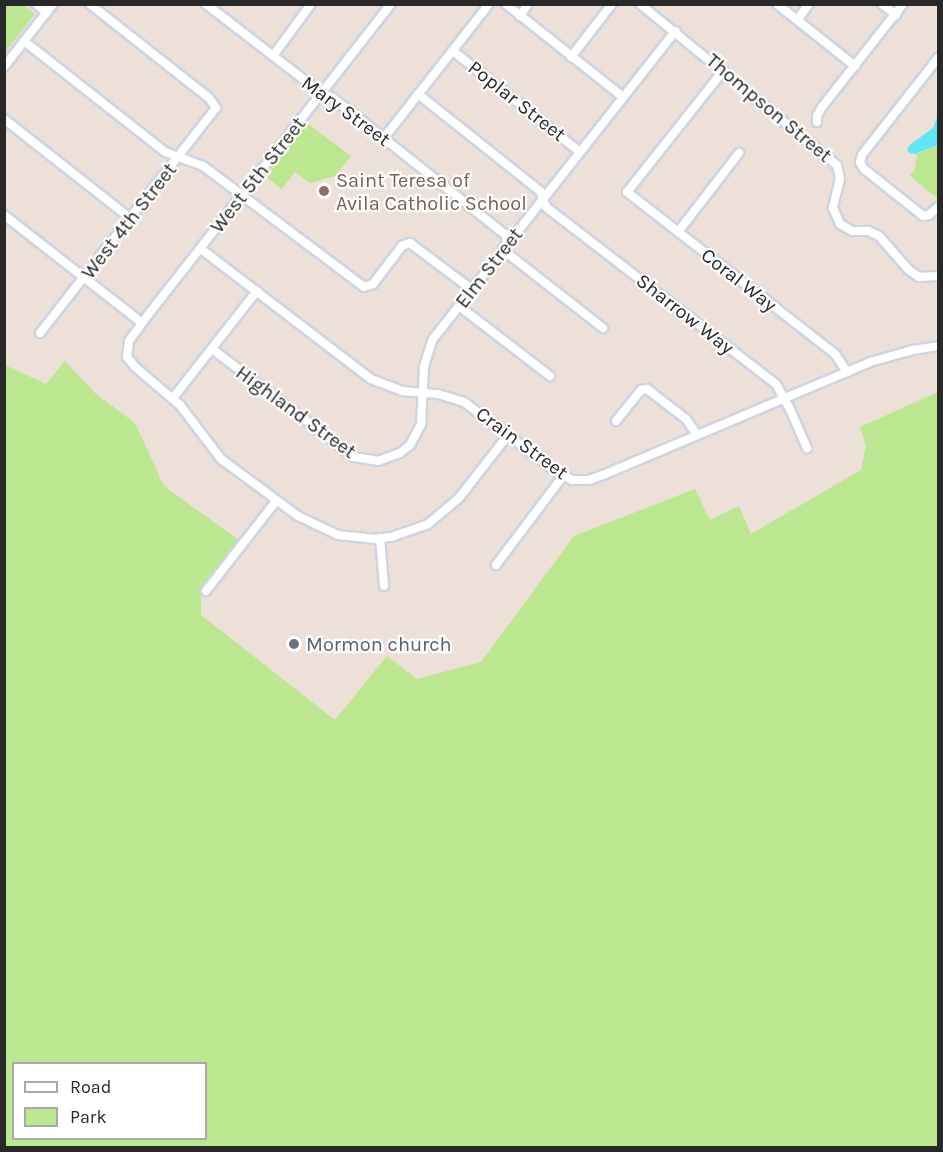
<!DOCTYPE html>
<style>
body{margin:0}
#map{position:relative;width:943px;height:1152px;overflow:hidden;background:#ece0d8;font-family:Karla,sans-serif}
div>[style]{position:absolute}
.green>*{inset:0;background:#bae78f}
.water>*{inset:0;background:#61e6f7}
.roads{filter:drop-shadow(2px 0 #cdd4e2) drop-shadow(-2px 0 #cdd4e2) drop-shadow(0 2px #cdd4e2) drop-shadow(0 -2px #cdd4e2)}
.minor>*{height:8px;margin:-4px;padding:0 4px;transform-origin:4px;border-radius:4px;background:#fff}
.dots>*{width:16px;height:16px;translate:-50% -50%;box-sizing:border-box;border:3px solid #fff;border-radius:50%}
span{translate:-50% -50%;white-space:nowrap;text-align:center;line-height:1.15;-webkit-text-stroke:4.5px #fff;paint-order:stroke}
.street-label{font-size:20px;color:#282828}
.education-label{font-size:20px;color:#785e54}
.left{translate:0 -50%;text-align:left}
.worship-label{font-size:20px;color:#5b616d}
.frame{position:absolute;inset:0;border:6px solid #282828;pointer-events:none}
.legend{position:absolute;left:12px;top:1062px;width:195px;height:78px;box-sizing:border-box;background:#fff;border:2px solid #a9a9a9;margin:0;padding:8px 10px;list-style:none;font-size:18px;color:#282828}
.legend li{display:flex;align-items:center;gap:12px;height:30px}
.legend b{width:30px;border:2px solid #a9a9a9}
</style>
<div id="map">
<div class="green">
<div style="clip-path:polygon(5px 4px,23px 5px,35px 14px,5px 52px)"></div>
<div style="clip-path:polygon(307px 123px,351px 156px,335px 176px,310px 183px,295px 172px,282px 189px,266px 177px)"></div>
<div style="clip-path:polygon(938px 145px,938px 197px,937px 198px,910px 176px,915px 169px,917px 154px)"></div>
<div style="clip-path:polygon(evenodd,65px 361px,96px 394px,135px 423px,164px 486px,240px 541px,201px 591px,201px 615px,335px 720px,387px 656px,417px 679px,481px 662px,574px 536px,695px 489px,710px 520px,739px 506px,751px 534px,861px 470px,866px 446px,860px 427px,938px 392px,938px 1147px,5px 1148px,5px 365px,46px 384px,65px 361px,14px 1064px,206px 1064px,206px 1138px,14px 1138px,14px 1064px)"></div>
</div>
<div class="water">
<div style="clip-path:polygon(938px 115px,938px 145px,915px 154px,909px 153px,907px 149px,911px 144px,933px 128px)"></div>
</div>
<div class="roads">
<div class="minor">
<div style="left:36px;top:4px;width:14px;rotate:39deg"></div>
<div style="left:206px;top:4px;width:145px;rotate:37.7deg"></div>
<div style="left:321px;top:93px;width:13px;rotate:23deg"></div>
<div style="left:333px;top:98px;width:221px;rotate:38.4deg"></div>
<div style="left:506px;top:235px;width:18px;rotate:87deg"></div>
<div style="left:507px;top:253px;width:122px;rotate:38deg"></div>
<div style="left:391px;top:4px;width:405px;rotate:128deg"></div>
<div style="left:142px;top:323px;width:22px;rotate:126deg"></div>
<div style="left:129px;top:341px;width:16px;rotate:97deg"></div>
<div style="left:127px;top:357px;width:13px;rotate:51deg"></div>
<div style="left:135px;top:367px;width:59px;rotate:40.2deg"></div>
<div style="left:180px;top:405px;width:68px;rotate:52.8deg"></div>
<div style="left:221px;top:459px;width:96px;rotate:36.5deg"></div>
<div style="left:298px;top:516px;width:44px;rotate:25.4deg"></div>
<div style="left:338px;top:535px;width:38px;rotate:6deg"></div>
<div style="left:376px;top:539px;width:15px;rotate:-8deg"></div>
<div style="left:391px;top:537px;width:39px;rotate:-19deg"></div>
<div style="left:428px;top:524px;width:40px;rotate:-40deg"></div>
<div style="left:459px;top:498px;width:80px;rotate:-52.1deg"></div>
<div style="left:506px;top:4px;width:149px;rotate:38.5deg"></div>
<div style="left:640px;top:4px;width:254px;rotate:39.3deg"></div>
<div style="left:837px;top:165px;width:14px;rotate:78deg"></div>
<div style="left:840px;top:179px;width:30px;rotate:104deg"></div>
<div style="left:833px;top:208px;width:17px;rotate:66deg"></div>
<div style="left:840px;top:224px;width:14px;rotate:30deg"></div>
<div style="left:852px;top:231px;width:16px"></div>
<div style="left:868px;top:231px;width:12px;rotate:24deg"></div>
<div style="left:879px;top:236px;width:45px;rotate:48.6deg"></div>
<div style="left:909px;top:270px;width:12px;rotate:35deg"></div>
<div style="left:919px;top:277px;width:19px;rotate:-3deg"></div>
<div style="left:777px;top:4px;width:100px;rotate:38.5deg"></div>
<div style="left:882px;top:4px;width:18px;rotate:38deg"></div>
<div style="left:520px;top:16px;width:14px;rotate:-56deg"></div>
<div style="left:797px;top:20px;width:20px;rotate:-53deg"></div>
<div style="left:24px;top:41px;width:179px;rotate:38.2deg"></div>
<div style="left:165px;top:152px;width:40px;rotate:20.2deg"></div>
<div style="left:203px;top:166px;width:201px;rotate:36.9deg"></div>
<div style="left:364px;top:287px;width:9px;rotate:-18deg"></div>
<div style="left:373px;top:284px;width:48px;rotate:-52.7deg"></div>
<div style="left:402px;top:246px;width:9px;rotate:-21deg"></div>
<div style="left:410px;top:243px;width:76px;rotate:37deg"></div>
<div style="left:453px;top:51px;width:162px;rotate:38.5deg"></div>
<div style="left:273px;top:56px;width:64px;rotate:-53.8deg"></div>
<div style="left:571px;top:57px;width:67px;rotate:-52.3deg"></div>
<div style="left:938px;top:58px;width:123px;rotate:128.1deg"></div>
<div style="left:862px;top:155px;width:7px;rotate:106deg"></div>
<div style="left:860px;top:162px;width:8px;rotate:60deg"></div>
<div style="left:864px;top:169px;width:75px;rotate:38.5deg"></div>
<div style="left:923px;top:216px;width:6px;rotate:-9deg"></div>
<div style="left:929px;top:215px;width:12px;rotate:-42deg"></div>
<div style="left:4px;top:67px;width:80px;rotate:-52.1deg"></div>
<div style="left:723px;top:71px;width:154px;rotate:128.4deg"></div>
<div style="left:627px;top:192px;width:264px;rotate:37.9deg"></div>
<div style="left:835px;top:354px;width:22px;rotate:56deg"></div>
<div style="left:418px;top:94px;width:156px;rotate:38.5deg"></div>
<div style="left:540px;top:191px;width:17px;rotate:69deg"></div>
<div style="left:546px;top:207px;width:290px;rotate:37.6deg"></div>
<div style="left:776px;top:384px;width:26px;rotate:61deg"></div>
<div style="left:789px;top:407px;width:45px;rotate:66.3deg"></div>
<div style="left:4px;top:119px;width:162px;rotate:38.2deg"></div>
<div style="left:817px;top:122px;width:6px;rotate:-90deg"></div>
<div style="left:817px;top:116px;width:10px;rotate:-61deg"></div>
<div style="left:822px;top:107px;width:131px;rotate:-51.8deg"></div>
<div style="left:384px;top:138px;width:170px;rotate:-51.9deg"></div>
<div style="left:4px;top:215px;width:175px;rotate:38deg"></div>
<div style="left:678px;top:232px;width:100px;rotate:-52.3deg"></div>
<div style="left:201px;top:249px;width:214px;rotate:37.4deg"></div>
<div style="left:371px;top:379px;width:33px;rotate:21deg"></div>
<div style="left:402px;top:391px;width:36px;rotate:5deg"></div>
<div style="left:438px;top:394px;width:27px;rotate:17deg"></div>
<div style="left:464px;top:402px;width:111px;rotate:37deg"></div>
<div style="left:553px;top:469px;width:22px;rotate:30deg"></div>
<div style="left:572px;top:480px;width:17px"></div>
<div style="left:589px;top:480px;width:15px;rotate:-20deg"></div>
<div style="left:603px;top:475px;width:290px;rotate:-22.9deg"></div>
<div style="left:870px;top:362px;width:45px;rotate:-15.6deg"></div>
<div style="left:913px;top:350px;width:25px;rotate:-9deg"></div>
<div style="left:459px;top:306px;width:115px;rotate:37.6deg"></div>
<div style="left:40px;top:333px;width:286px;rotate:-52deg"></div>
<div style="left:216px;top:108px;width:12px;rotate:-125deg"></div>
<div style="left:209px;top:98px;width:152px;rotate:-141.7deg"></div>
<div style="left:212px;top:349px;width:178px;rotate:37.3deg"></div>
<div style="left:354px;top:457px;width:24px;rotate:9deg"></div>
<div style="left:378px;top:461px;width:23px;rotate:-20deg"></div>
<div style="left:400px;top:453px;width:13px;rotate:-39deg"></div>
<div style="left:410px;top:445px;width:24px;rotate:-62deg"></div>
<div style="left:421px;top:424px;width:58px;rotate:-87deg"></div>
<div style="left:424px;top:366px;width:28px;rotate:-72deg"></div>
<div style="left:433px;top:339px;width:392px;rotate:-51.8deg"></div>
<div style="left:173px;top:398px;width:136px;rotate:-51.9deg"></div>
<div style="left:616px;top:421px;width:40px;rotate:-51deg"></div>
<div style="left:641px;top:390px;width:6px;rotate:-9deg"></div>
<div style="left:647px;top:389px;width:49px;rotate:37.6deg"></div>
<div style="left:686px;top:419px;width:19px;rotate:55deg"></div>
<div style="left:380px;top:538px;width:48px;rotate:85.2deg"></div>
<div style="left:496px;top:565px;width:111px;rotate:-53deg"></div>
<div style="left:206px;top:591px;width:114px;rotate:-52.1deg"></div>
</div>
</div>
<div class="dots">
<div style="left:324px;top:191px;background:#8d6e63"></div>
<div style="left:294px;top:644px;background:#6b7280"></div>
</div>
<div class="street-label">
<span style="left:517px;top:101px;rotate:38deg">Poplar Street</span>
<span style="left:769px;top:108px;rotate:40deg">Thompson Street</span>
<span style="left:346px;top:111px;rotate:36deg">Mary Street</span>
<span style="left:258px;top:175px;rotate:-52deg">West 5th Street</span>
<span style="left:129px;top:221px;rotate:-52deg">West 4th Street</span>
<span style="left:489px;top:268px;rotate:-52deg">Elm Street</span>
<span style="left:739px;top:280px;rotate:38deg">Coral Way</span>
<span style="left:685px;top:314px;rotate:38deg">Sharrow Way</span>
<span style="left:296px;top:412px;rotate:36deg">Highland Street</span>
<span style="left:522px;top:443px;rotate:36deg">Crain Street</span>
</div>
<div class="education-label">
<span class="left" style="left:336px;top:192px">Saint Teresa of<br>Avila Catholic School</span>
</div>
<div class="worship-label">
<span class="left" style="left:306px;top:644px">Mormon church</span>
</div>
<div class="frame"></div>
<ul class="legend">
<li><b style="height:8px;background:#fff"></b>Road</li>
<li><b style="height:16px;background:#bae78f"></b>Park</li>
</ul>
</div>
